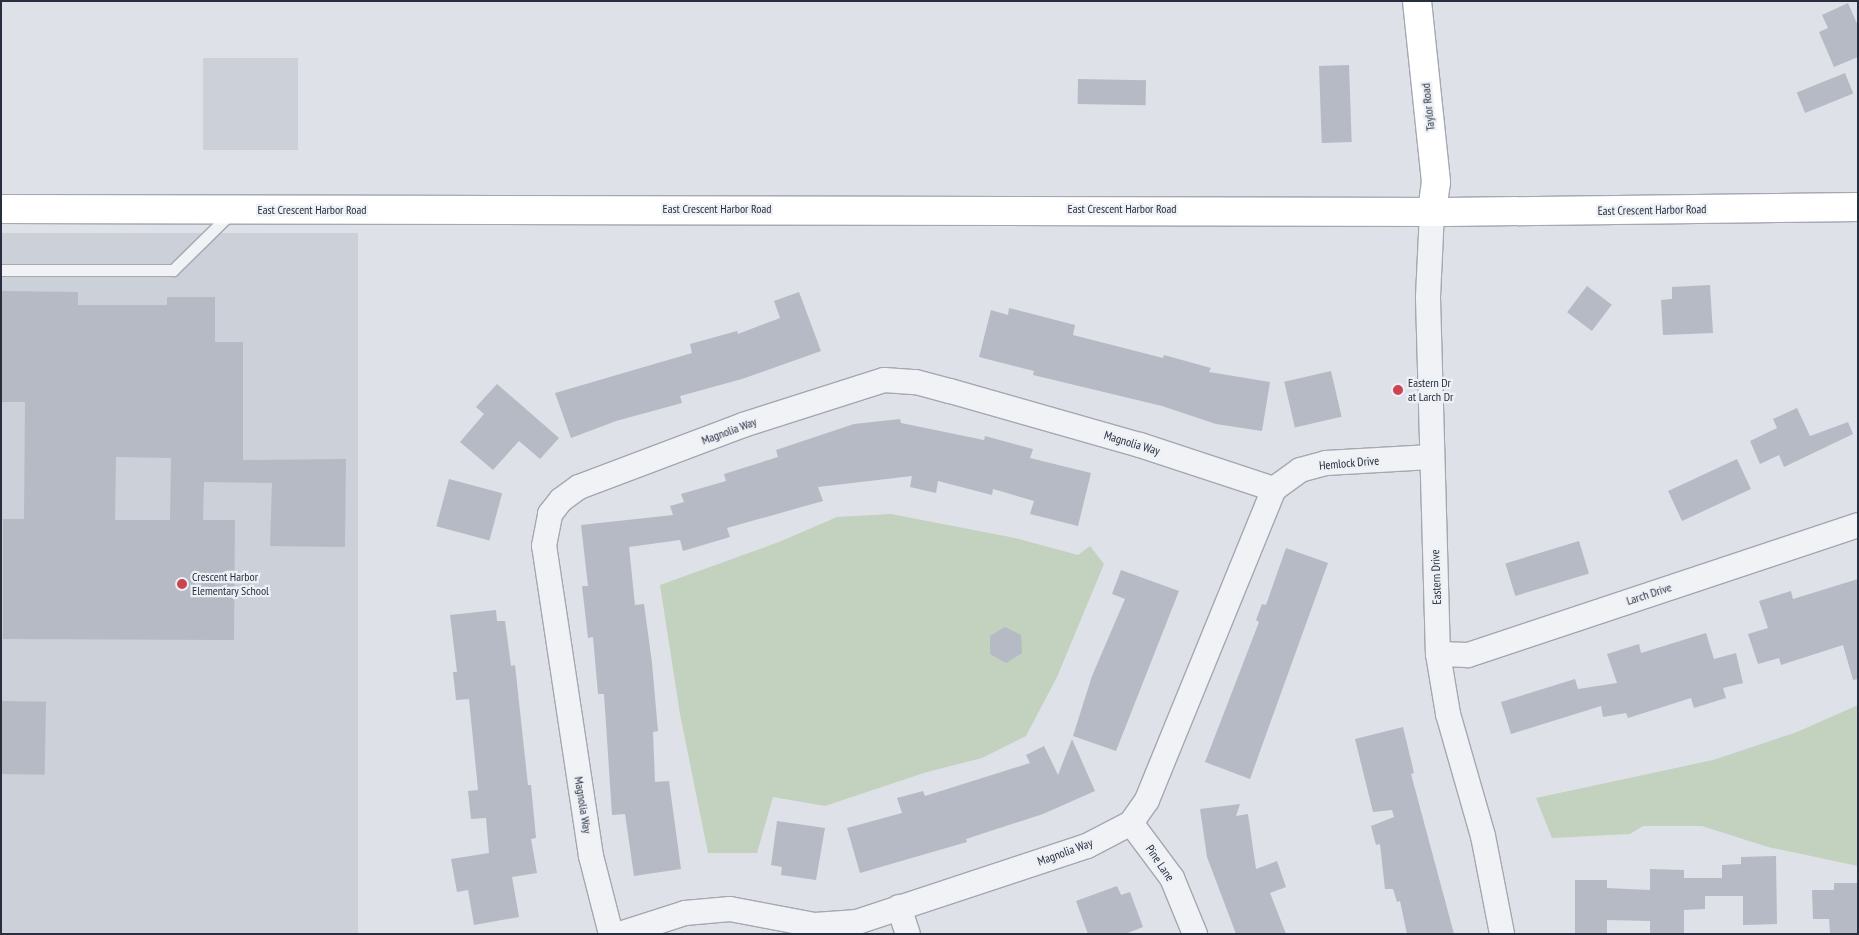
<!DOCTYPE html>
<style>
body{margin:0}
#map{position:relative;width:1859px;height:935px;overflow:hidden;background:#dee1e7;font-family:"PT Sans Narrow",sans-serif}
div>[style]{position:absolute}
.built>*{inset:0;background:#ccd0d9;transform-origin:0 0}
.green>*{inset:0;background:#c3d1bf}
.building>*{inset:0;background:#b5bac4;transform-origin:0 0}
.roads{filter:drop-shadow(1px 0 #a3a8b1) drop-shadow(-1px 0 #a3a8b1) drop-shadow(0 1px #a3a8b1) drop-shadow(0 -1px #a3a8b1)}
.lane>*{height:11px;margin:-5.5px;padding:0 5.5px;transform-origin:5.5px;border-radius:5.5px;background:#f1f2f6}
.street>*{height:24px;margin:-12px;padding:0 12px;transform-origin:12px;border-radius:12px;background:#f1f2f6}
.secondary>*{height:28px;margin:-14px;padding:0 14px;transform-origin:14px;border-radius:14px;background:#fff}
.dots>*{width:14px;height:14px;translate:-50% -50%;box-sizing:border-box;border:2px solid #edf0f5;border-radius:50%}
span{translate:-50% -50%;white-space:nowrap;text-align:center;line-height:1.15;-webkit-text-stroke:4.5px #edf0f5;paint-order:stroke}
.street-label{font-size:12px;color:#272f3e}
.poi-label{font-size:12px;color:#272f3e}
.left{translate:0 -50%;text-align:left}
.frame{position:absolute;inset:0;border:2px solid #272f3e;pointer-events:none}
</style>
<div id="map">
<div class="built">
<div style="left:203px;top:58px;width:95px;height:92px"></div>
<div style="left:1px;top:233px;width:357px;height:701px"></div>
</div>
<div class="green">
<div style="clip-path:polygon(891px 514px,1015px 538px,1078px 555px,1090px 546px,1104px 564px,1057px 677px,1026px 736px,982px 758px,927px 772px,825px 806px,773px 797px,757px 853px,708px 853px,680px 714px,660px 585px,779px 542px,837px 517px)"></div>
<div style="clip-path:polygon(1858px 705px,1858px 866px,1768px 847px,1702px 826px,1643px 826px,1630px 834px,1552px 838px,1536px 798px,1713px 760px,1797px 732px)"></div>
</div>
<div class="building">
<div style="clip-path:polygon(1848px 3px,1858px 26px,1858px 57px,1834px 67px,1819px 32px,1828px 28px,1822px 15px)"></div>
<div style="left:1349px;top:65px;width:77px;height:30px;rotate:88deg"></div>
<div style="left:1845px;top:73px;width:22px;height:52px;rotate:68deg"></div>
<div style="left:1078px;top:79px;width:68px;height:25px;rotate:1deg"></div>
<div style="clip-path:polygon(1710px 285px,1713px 333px,1663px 335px,1661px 300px,1672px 299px,1672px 287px)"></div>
<div style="left:1587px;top:286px;width:31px;height:33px;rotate:37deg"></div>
<div style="clip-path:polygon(evenodd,1px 291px,78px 292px,78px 305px,167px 305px,167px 297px,215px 297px,215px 342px,243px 342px,243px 460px,346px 459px,345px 547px,270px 546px,272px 483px,204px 482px,203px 520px,235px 520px,234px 640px,3px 639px,3px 519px,24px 519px,25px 402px,1px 402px,1px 291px,116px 457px,171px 458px,170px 520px,115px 520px,116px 457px)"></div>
<div style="clip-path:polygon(799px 292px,821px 351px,742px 379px,680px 396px,682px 403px,616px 421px,571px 438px,555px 393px,692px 353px,690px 344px,737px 331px,738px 334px,780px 318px,774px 301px)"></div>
<div style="clip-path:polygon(1009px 308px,1075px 325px,1073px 335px,1163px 358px,1164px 355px,1211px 368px,1209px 372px,1270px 382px,1262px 431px,1216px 424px,1162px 406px,1033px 375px,1034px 371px,979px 357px,991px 310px,1008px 315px)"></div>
<div style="left:1331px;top:371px;width:47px;height:48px;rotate:77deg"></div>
<div style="clip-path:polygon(497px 384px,559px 438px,540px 459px,519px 441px,493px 470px,460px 442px,484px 414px,476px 407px)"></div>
<div style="clip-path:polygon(1797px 408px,1810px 436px,1848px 422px,1853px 434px,1784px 467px,1779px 455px,1760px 464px,1750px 441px,1777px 428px,1773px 419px)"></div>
<div style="clip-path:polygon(900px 419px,901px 423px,984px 440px,985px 436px,1033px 449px,1030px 458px,1091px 473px,1078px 526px,1030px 514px,1034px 501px,993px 489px,992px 495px,938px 481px,936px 493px,910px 487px,912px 476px,818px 487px,823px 501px,727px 528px,730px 537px,683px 551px,680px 540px,629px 547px,635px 605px,644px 604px,652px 663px,658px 731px,653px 732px,655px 782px,669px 781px,681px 869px,634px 876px,625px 814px,612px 815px,604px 694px,598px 694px,593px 637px,588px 638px,582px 586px,588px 586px,581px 525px,673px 515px,670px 506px,684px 502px,681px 494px,726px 481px,724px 474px,778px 457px,776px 450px,854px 424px)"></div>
<div style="left:1737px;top:459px;width:33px;height:76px;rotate:65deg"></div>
<div style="left:449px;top:479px;width:55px;height:49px;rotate:15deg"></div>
<div style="left:1579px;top:541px;width:34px;height:77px;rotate:73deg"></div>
<div style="clip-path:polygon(1286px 548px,1328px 563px,1250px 779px,1205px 762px,1259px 622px,1256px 620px,1262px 604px,1266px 605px)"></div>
<div style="clip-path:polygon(1121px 570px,1179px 591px,1116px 751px,1073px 736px,1092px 676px,1125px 599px,1112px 594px)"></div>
<div style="clip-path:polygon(1858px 579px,1858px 679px,1853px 680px,1843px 645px,1781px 665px,1779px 658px,1758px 664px,1748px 634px,1768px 628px,1759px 601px,1791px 591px,1793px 599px)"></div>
<div style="clip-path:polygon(496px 610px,497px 621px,505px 621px,511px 666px,515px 665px,528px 785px,531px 785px,536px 838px,531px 839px,537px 873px,512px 877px,519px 917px,474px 925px,468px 890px,457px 892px,451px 859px,489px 853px,486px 818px,471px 819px,468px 791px,478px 790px,469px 699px,456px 700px,453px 672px,457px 672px,450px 615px)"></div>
<div style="clip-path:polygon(1005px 627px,1021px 635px,1022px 653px,1006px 663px,990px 654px,990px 636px)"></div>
<div style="clip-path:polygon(1706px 633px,1714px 659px,1736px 653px,1743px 683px,1723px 688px,1726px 698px,1694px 708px,1691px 698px,1628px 718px,1626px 713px,1603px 717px,1601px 706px,1511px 734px,1501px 702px,1575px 679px,1578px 689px,1617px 683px,1607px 654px,1639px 644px,1641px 653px)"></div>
<div style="left:1px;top:701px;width:45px;height:73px;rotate:1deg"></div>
<div style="clip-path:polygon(1403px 727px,1414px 773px,1411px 774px,1454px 934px,1407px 934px,1400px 901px,1397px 902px,1393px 889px,1385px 889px,1380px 844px,1376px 845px,1371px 826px,1394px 817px,1392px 810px,1373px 812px,1355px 739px)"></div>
<div style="clip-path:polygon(1072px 739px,1095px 791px,1043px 814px,966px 839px,967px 842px,860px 873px,847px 828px,902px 813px,897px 798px,923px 791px,925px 796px,1030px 763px,1026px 755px,1044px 746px,1058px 775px)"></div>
<div style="clip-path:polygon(1240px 804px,1236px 816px,1248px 814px,1256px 869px,1277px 861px,1286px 887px,1270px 893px,1286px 934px,1236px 934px,1207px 857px,1200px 809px)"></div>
<div style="clip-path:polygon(777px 821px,825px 828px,816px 880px,781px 875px,782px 867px,771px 865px)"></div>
<div style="clip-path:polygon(1776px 856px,1777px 924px,1743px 925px,1743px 896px,1705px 896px,1705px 909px,1684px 910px,1684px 934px,1650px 934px,1650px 921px,1607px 920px,1607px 934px,1575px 934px,1575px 880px,1607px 880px,1607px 888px,1650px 890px,1650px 869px,1684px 870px,1684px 878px,1722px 878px,1722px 865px,1741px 864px,1741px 857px)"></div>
<div style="clip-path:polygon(1834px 883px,1858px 883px,1858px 934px,1830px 934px,1829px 919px,1813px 919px,1812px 890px,1834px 890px)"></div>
<div style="clip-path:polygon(1117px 886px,1121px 895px,1130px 892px,1143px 927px,1125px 934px,1088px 934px,1076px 901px)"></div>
</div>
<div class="roads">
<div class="lane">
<div style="left:1px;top:270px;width:172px"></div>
<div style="left:173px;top:270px;width:81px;rotate:-44.5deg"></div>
</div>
<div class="street">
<div style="left:1432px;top:212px;width:86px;rotate:92.7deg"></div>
<div style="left:1428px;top:298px;width:356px;rotate:88.4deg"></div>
<div style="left:1438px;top:654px;width:61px;rotate:80.5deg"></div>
<div style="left:1448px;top:714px;width:127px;rotate:74deg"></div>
<div style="left:1483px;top:836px;width:100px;rotate:79deg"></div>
<div style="left:1274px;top:489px;width:32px;rotate:-36deg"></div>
<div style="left:1300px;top:470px;width:27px;rotate:-15deg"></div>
<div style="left:1326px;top:463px;width:105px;rotate:-3.3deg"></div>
<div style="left:1438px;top:654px;width:30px;rotate:2deg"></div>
<div style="left:1468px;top:655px;width:411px;rotate:-18.4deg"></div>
<div style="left:1131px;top:823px;width:69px;rotate:53.3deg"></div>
<div style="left:1172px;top:878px;width:61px;rotate:67.7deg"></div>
<div style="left:899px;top:907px;width:28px;rotate:72deg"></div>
<div style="left:611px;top:934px;width:81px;rotate:-104.4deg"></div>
<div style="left:591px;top:856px;width:314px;rotate:-98.6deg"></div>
<div style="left:544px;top:546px;width:33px;rotate:-79deg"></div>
<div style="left:550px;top:514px;width:18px;rotate:-52deg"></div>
<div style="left:561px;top:500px;width:22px;rotate:-36deg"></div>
<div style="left:579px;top:487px;width:175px;rotate:-20.7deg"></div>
<div style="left:743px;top:425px;width:148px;rotate:-17.7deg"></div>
<div style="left:884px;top:380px;width:32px;rotate:4deg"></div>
<div style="left:916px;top:382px;width:35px;rotate:15deg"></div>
<div style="left:950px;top:391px;width:198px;rotate:15.9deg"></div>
<div style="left:1140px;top:445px;width:141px;rotate:18.2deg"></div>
<div style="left:620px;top:934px;width:68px;rotate:-17.9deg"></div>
<div style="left:685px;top:913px;width:45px;rotate:-5.1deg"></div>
<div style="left:730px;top:909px;width:86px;rotate:10.7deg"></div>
<div style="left:815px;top:925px;width:42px;rotate:-4.1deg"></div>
<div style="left:857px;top:922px;width:242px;rotate:-18.3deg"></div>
<div style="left:1087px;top:846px;width:50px;rotate:-27.6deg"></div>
<div style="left:1131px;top:823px;width:28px;rotate:-55deg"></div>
<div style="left:1147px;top:800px;width:336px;rotate:-67.8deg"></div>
</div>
<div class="secondary">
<div style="left:1417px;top:1px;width:182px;rotate:84deg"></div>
<div style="left:1436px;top:182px;width:30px;rotate:98deg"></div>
<div style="left:1px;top:209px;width:1444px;rotate:0.12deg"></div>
<div style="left:1445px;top:212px;width:413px;rotate:-0.7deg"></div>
</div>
</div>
<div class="dots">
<div style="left:1398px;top:390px;background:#cc4351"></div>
<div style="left:182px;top:584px;background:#cc4351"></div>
</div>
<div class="street-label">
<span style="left:1428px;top:107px;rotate:-96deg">Taylor Road</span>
<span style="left:717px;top:209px">East Crescent Harbor Road</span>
<span style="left:1122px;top:209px">East Crescent Harbor Road</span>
<span style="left:312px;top:210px">East Crescent Harbor Road</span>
<span style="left:1652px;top:210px;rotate:-1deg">East Crescent Harbor Road</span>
<span style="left:729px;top:431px;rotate:-20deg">Magnolia Way</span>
<span style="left:1132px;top:443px;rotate:17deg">Magnolia Way</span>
<span style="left:1349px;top:463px;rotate:-5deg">Hemlock Drive</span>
<span style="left:1436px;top:577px;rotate:-92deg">Eastern Drive</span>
<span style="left:1649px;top:594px;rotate:-18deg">Larch Drive</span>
<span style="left:583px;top:805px;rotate:81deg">Magnolia Way</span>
<span style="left:1065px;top:852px;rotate:-20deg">Magnolia Way</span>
<span style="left:1160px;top:863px;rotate:56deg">Pine Lane</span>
</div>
<div class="poi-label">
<span class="left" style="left:1408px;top:390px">Eastern Dr<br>at Larch Dr</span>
<span class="left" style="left:192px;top:584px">Crescent Harbor<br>Elementary School</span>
</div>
<div class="frame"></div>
</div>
